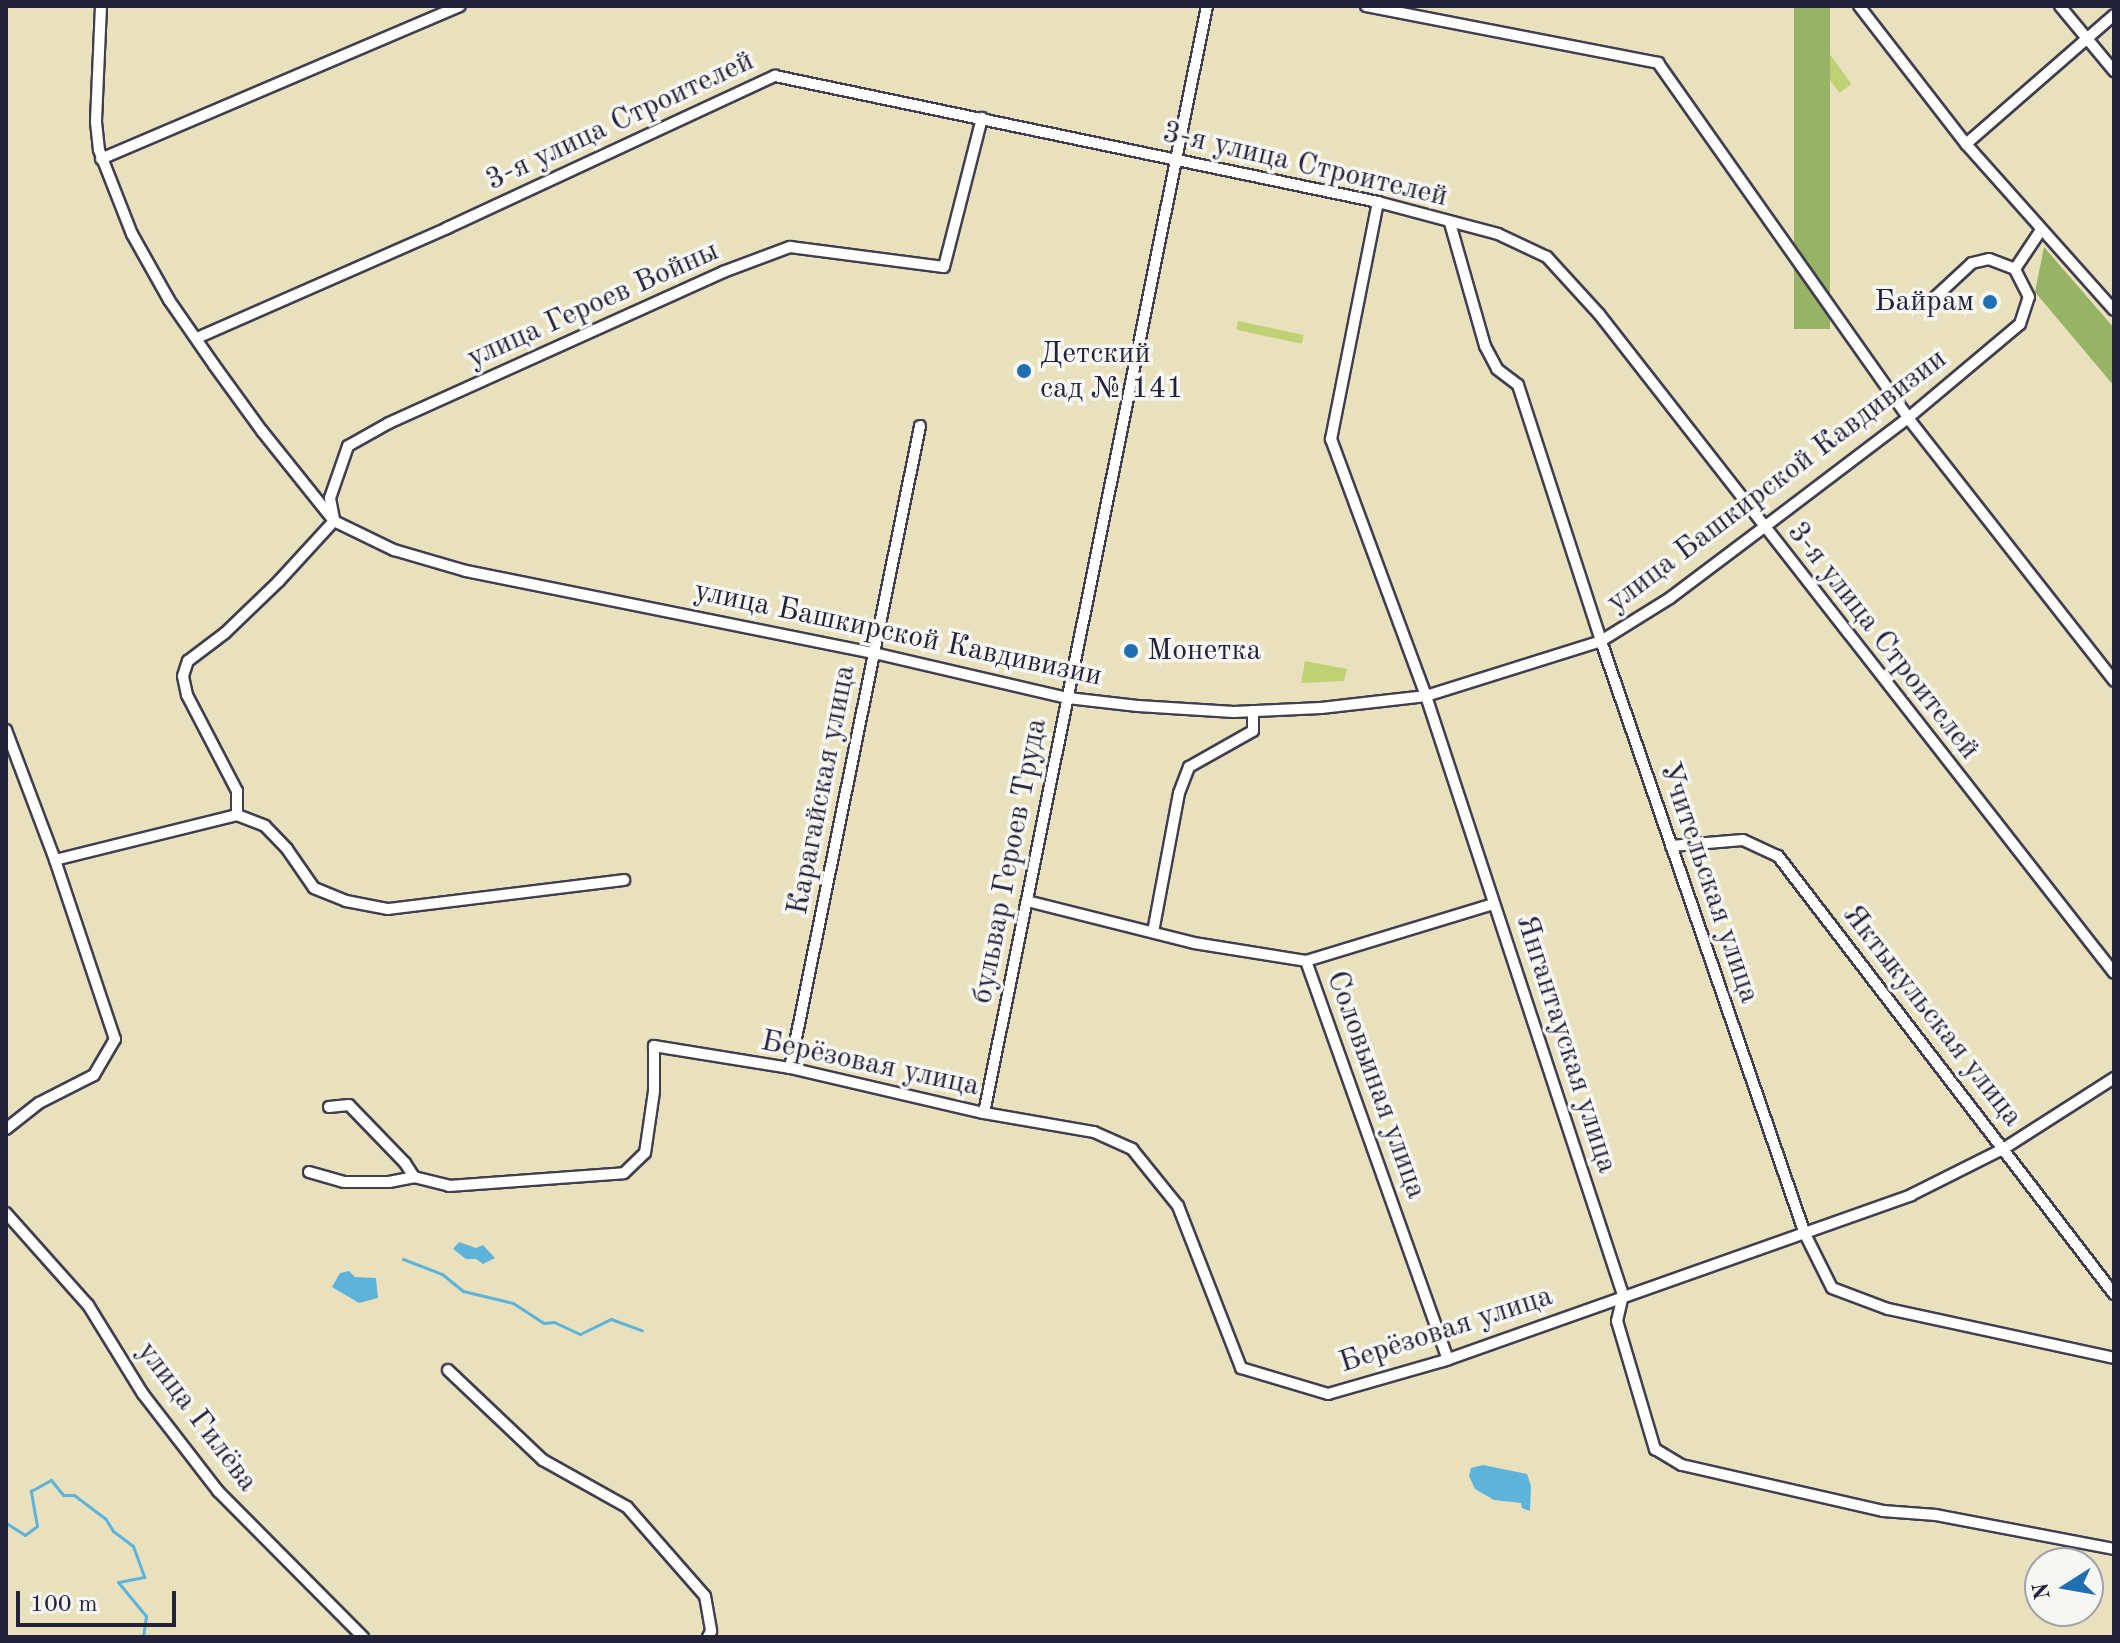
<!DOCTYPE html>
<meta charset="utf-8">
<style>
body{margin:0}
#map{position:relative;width:2120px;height:1643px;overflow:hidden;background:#e9e1be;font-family:"Old Standard TT",serif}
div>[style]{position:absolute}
.green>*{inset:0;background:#bed175;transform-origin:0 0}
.forest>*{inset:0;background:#96b366;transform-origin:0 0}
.water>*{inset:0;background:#5db3d9}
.stream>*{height:3px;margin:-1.5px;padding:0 1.5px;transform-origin:1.5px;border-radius:1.5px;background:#5db3d9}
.roads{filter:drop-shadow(2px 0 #403f4f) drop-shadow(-2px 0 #403f4f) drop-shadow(0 2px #403f4f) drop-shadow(0 -2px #403f4f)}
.street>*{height:10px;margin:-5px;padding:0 5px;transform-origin:5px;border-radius:5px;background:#fff}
.dots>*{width:22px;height:22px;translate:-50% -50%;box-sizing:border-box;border:4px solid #f6f6f2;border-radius:50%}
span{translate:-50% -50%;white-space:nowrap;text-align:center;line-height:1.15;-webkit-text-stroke:7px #f6f6f2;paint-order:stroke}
.street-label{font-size:30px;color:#22223b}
.poi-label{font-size:30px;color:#22223b}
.right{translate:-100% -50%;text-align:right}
.left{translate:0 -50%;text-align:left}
.frame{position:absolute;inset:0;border:8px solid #22223b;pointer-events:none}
.north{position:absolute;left:2024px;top:1547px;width:80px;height:80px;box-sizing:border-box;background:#f6f6f2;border:2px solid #a1a1a9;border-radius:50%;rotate:259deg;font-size:22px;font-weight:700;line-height:32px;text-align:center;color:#22223b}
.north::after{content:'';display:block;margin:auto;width:28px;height:36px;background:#1f6fb2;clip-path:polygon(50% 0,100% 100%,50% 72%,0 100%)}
.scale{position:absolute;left:16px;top:1591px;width:160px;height:36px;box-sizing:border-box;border:4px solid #22223b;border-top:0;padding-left:10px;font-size:24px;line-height:28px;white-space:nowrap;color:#22223b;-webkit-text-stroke:6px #f6f6f2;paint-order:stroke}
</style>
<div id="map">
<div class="green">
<div style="left:1818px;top:38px;width:57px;height:15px;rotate:54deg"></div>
<div style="left:1238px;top:321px;width:67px;height:9px;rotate:12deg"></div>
<div style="clip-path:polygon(1305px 661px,1347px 669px,1344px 681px,1301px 683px)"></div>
</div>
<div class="forest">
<div style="left:1794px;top:6px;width:36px;height:323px"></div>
<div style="clip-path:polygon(2044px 247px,2114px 328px,2114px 386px,2035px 292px)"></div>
</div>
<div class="water">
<div style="clip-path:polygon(459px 1242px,476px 1248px,483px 1245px,495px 1258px,483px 1264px,476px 1259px,466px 1259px,453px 1249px)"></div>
<div style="clip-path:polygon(349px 1271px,355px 1277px,376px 1278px,378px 1298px,359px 1303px,332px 1287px,340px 1273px)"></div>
<div style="clip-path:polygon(1483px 1465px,1527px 1474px,1531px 1486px,1530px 1511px,1522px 1508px,1521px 1503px,1494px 1500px,1475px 1489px,1469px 1476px,1471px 1468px)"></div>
</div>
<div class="stream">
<div style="left:403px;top:1259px;width:42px;rotate:21deg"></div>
<div style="left:442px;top:1274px;width:27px;rotate:39deg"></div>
<div style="left:463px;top:1291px;width:51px;rotate:13.5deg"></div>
<div style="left:513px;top:1303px;width:37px;rotate:33deg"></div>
<div style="left:544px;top:1323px;width:10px;rotate:-6deg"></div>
<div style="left:554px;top:1322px;width:29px;rotate:25deg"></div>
<div style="left:580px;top:1334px;width:34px;rotate:-26deg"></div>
<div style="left:611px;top:1319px;width:33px;rotate:20deg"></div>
<div style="left:6px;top:1523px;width:22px;rotate:32deg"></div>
<div style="left:25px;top:1535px;width:15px;rotate:-37deg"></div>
<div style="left:37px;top:1526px;width:36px;rotate:-100deg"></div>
<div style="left:31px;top:1491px;width:23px;rotate:-29deg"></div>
<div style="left:51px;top:1480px;width:19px;rotate:51deg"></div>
<div style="left:63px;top:1495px;width:11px"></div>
<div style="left:74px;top:1495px;width:39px;rotate:37deg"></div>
<div style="left:105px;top:1518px;width:15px;rotate:58deg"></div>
<div style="left:113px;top:1531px;width:25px;rotate:37deg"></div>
<div style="left:133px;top:1546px;width:33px;rotate:70deg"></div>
<div style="left:144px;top:1577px;width:26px;rotate:169deg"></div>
<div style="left:118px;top:1582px;width:44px;rotate:50.5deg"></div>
<div style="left:146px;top:1616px;width:21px;rotate:98deg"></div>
</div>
<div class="roads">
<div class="street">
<div style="left:101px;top:6px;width:116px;rotate:92.5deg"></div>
<div style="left:96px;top:122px;width:28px;rotate:84deg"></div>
<div style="left:99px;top:150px;width:90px;rotate:68.6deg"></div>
<div style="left:132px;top:234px;width:76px;rotate:60.7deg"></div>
<div style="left:169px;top:300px;width:79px;rotate:55.3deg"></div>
<div style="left:214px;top:365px;width:82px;rotate:54deg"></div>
<div style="left:262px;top:431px;width:115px;rotate:51.3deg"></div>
<div style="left:334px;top:521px;width:67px;rotate:25.8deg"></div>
<div style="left:394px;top:550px;width:75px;rotate:16.3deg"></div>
<div style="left:466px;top:571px;width:416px;rotate:11.4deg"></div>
<div style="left:874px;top:653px;width:199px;rotate:13.1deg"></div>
<div style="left:1068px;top:698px;width:70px;rotate:6.5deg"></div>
<div style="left:1138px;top:706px;width:96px;rotate:3.6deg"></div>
<div style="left:1234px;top:712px;width:87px;rotate:-2.6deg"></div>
<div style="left:1321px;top:708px;width:106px;rotate:-6.5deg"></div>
<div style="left:1426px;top:696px;width:183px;rotate:-17.4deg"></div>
<div style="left:1601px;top:641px;width:81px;rotate:-31.9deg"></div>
<div style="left:1670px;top:598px;width:116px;rotate:-37deg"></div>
<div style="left:1763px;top:528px;width:182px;rotate:-37.2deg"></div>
<div style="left:1908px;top:418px;width:146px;rotate:-40deg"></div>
<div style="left:2020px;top:324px;width:28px;rotate:-72deg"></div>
<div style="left:2029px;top:297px;width:31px;rotate:-117deg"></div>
<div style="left:2015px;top:269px;width:47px;rotate:-56.3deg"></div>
<div style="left:1366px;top:6px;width:298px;rotate:11deg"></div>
<div style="left:1658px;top:63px;width:434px;rotate:54.8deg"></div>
<div style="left:1908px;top:418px;width:334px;rotate:51.9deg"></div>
<div style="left:1859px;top:6px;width:175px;rotate:52.2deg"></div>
<div style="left:1966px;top:144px;width:222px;rotate:48.3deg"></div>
<div style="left:2060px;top:6px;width:85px;rotate:50.3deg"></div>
<div style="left:1966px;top:144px;width:196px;rotate:-41.1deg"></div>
<div style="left:101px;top:159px;width:390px;rotate:-23.1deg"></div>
<div style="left:1378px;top:202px;width:242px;rotate:101.2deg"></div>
<div style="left:1331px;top:439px;width:274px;rotate:69.7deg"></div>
<div style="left:1426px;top:696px;width:631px;rotate:71.79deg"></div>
<div style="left:1623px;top:1295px;width:27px;rotate:103deg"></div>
<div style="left:1617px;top:1321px;width:134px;rotate:73.5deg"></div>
<div style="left:1655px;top:1449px;width:31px;rotate:31deg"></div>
<div style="left:1682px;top:1465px;width:206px;rotate:12.9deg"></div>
<div style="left:1883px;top:1511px;width:53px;rotate:4.3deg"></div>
<div style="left:1936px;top:1515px;width:181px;rotate:10.8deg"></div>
<div style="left:1450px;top:223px;width:128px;rotate:74.1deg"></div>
<div style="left:1485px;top:346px;width:26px;rotate:62deg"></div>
<div style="left:1497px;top:369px;width:26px;rotate:37deg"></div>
<div style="left:1518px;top:385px;width:269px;rotate:72deg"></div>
<div style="left:1601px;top:641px;width:627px;rotate:71.02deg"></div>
<div style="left:1805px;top:1234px;width:60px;rotate:63.4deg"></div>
<div style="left:1832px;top:1288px;width:60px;rotate:20.6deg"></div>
<div style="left:1888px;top:1309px;width:231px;rotate:12.2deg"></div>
<div style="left:1931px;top:301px;width:56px;rotate:-42.8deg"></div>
<div style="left:1972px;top:263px;width:17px;rotate:-13deg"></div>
<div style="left:1989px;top:259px;width:28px;rotate:21deg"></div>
<div style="left:197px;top:338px;width:273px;rotate:-23.7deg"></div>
<div style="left:447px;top:228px;width:362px;rotate:-24.9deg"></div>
<div style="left:775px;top:76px;width:616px;rotate:11.8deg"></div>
<div style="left:1378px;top:202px;width:124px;rotate:14.9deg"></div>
<div style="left:1498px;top:234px;width:54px;rotate:25.1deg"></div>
<div style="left:1547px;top:257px;width:77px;rotate:47.6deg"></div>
<div style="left:1599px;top:314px;width:836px;rotate:51.99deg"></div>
<div style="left:334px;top:519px;width:21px;rotate:-101deg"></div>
<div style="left:330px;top:498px;width:55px;rotate:-70.9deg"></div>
<div style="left:348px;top:446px;width:47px;rotate:-29.3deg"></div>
<div style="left:389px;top:423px;width:367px;rotate:-24.3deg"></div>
<div style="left:723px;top:272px;width:72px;rotate:-20.5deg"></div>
<div style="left:790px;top:247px;width:155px;rotate:7.4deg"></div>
<div style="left:944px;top:267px;width:154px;rotate:-75.7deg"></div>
<div style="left:6px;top:730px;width:139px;rotate:69.3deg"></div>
<div style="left:55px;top:860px;width:189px;rotate:71.5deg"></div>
<div style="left:115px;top:1039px;width:42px;rotate:120.3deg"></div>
<div style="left:94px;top:1075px;width:62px;rotate:153deg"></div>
<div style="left:39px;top:1103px;width:42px;rotate:141.8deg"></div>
<div style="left:237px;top:815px;width:24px;rotate:-90deg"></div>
<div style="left:237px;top:791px;width:108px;rotate:-117.5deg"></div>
<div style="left:187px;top:695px;width:19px;rotate:-102deg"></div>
<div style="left:183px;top:676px;width:16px;rotate:-72deg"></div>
<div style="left:188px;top:661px;width:46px;rotate:-37.1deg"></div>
<div style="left:225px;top:633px;width:75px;rotate:-43.9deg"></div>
<div style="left:279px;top:581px;width:81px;rotate:-47.5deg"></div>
<div style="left:1671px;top:846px;width:72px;rotate:-4.8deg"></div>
<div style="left:1743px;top:840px;width:38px;rotate:25deg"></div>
<div style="left:1778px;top:856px;width:552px;rotate:52.51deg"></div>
<div style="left:55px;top:860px;width:187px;rotate:-13.9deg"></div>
<div style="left:237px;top:815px;width:30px;rotate:21deg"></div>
<div style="left:265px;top:826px;width:32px;rotate:46deg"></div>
<div style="left:287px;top:849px;width:47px;rotate:55.3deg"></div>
<div style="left:314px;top:888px;width:35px;rotate:22deg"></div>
<div style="left:346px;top:901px;width:43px;rotate:10.8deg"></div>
<div style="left:388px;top:909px;width:238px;rotate:-7deg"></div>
<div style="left:1027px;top:901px;width:172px;rotate:14.1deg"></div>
<div style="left:1194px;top:943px;width:113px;rotate:9.1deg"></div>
<div style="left:1306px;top:961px;width:423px;rotate:70.4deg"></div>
<div style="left:1153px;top:932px;width:141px;rotate:-79.4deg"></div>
<div style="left:1179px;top:793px;width:28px;rotate:-69deg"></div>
<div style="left:1189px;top:767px;width:73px;rotate:-29.4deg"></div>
<div style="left:1253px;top:731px;width:20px;rotate:-90deg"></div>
<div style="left:1306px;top:961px;width:196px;rotate:-16.9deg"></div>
<div style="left:790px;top:1068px;width:655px;rotate:-78.55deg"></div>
<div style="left:329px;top:1107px;width:20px;rotate:-6deg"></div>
<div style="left:349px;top:1105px;width:81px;rotate:46deg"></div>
<div style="left:405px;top:1163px;width:17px;rotate:57deg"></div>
<div style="left:414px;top:1177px;width:36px;rotate:14deg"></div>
<div style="left:449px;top:1186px;width:175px;rotate:-4.2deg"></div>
<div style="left:624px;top:1173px;width:29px;rotate:-44deg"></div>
<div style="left:645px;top:1153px;width:63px;rotate:-81.7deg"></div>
<div style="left:654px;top:1091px;width:45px;rotate:-90deg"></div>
<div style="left:654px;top:1046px;width:138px;rotate:9.2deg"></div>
<div style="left:790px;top:1068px;width:199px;rotate:13.1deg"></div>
<div style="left:984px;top:1113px;width:112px;rotate:9.8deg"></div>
<div style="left:1094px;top:1132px;width:42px;rotate:24.1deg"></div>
<div style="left:1132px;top:1149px;width:73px;rotate:51.1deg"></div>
<div style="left:1178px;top:1206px;width:174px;rotate:68.7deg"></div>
<div style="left:1241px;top:1368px;width:91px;rotate:16.6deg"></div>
<div style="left:1328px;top:1394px;width:120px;rotate:-16deg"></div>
<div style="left:1443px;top:1361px;width:497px;rotate:-19.5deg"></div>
<div style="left:1911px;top:1195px;width:103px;rotate:-26.6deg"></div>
<div style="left:2003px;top:1149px;width:132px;rotate:-32.6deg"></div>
<div style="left:984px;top:1113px;width:1129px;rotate:-78.61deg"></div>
<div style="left:309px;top:1172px;width:36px;rotate:16deg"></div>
<div style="left:344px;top:1182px;width:45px"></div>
<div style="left:389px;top:1182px;width:25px;rotate:-11deg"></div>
<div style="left:6px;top:1213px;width:123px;rotate:48.3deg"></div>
<div style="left:88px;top:1305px;width:105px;rotate:58.3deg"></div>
<div style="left:143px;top:1394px;width:123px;rotate:52.3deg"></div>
<div style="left:218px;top:1491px;width:206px;rotate:45.2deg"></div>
<div style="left:448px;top:1370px;width:131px;rotate:43.5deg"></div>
<div style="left:543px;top:1460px;width:96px;rotate:29.2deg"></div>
<div style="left:627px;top:1507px;width:118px;rotate:48.8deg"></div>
<div style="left:705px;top:1596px;width:36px;rotate:80deg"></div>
<div style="left:711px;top:1631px;width:7px;rotate:117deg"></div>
</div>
</div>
<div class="dots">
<div style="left:1990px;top:302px;background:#1f6fb2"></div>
<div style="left:1024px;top:371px;background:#1f6fb2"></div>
<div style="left:1131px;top:651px;background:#1f6fb2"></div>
</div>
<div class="street-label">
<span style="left:620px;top:121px;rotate:-25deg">3-я улица Строителей</span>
<span style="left:1305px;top:165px;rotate:13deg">3-я улица Строителей</span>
<span style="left:593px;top:305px;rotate:-24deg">улица Героев Войны</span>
<span style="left:1777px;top:481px;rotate:-37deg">улица Башкирской Кавдивизии</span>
<span style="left:898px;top:634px;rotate:12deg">улица Башкирской Кавдивизии</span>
<span style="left:1883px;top:641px;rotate:52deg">3-я улица Строителей</span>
<span style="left:822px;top:790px;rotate:-79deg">Карагайская улица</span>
<span style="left:1010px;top:861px;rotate:-79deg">бульвар Героев Труда</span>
<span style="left:1709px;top:883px;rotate:71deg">Учительская улица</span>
<span style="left:1932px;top:1016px;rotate:52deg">Яктыкульская улица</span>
<span style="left:1566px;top:1044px;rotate:72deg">Янгантауская улица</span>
<span style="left:870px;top:1064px;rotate:12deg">Берёзовая улица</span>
<span style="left:1376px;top:1085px;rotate:70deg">Соловьиная улица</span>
<span style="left:1446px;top:1330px;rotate:-18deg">Берёзовая улица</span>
<span style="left:197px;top:1417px;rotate:53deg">улица Гилёва</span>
</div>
<div class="poi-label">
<span class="right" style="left:1974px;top:302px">Байрам</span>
<span class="left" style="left:1040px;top:371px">Детский<br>сад № 141</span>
<span class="left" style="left:1147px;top:651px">Монетка</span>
</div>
<div class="frame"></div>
<div class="north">N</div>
<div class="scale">100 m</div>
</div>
